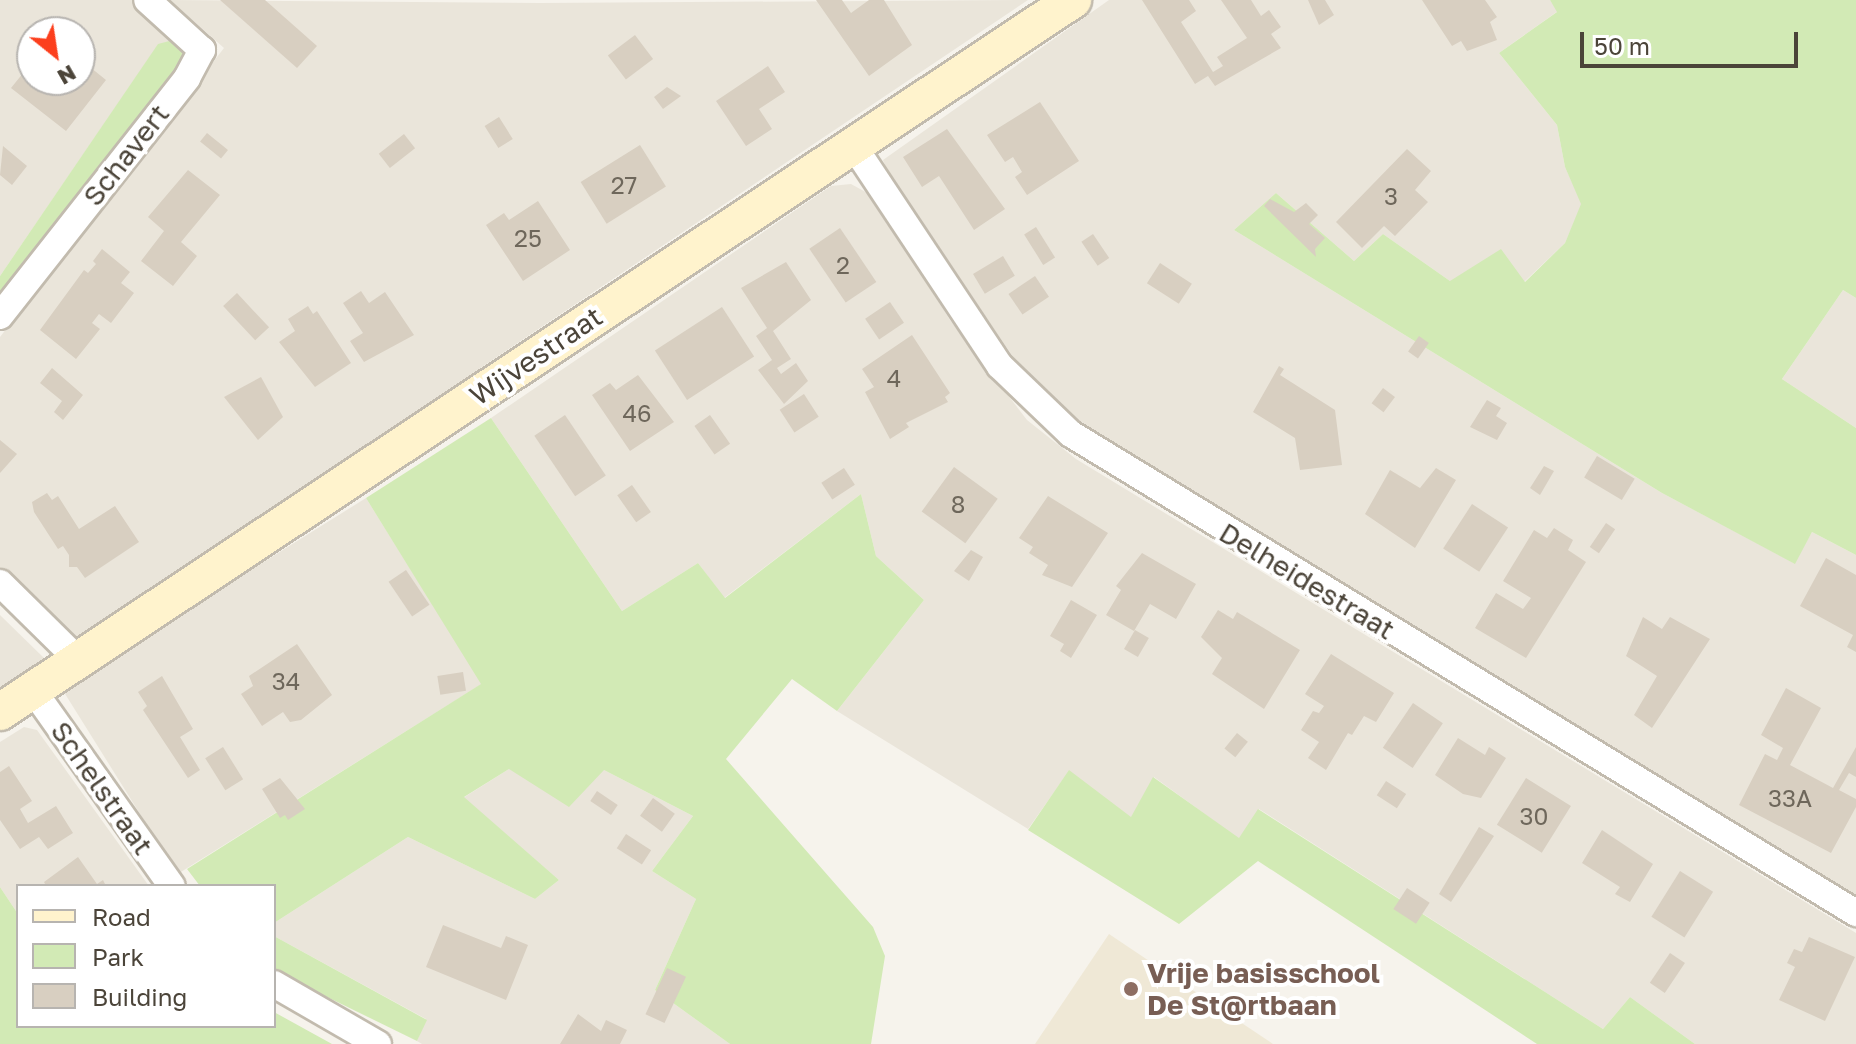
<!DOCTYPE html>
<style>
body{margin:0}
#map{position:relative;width:1856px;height:1044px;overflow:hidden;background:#f6f3ec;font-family:"Golos Text",sans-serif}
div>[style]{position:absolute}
.residential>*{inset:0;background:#eae5da;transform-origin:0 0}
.education>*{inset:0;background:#efe8d6}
.green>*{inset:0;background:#d2eab5}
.building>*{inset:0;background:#d8cfc1;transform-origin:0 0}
.roads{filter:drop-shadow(2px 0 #c2bbae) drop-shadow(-2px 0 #c2bbae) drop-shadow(0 2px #c2bbae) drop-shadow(0 -2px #c2bbae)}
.street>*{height:26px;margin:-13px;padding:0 13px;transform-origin:13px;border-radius:13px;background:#fff}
.secondary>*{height:36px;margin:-18px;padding:0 18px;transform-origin:18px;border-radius:18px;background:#fff3cd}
.dots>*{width:22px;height:22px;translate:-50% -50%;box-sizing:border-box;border:4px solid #fff;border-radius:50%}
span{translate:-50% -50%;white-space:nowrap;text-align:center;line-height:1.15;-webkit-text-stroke:8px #fff;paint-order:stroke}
.number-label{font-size:24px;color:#6e675b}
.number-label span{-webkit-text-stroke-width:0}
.street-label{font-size:28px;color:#4b4439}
.education-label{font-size:28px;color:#785e54;font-weight:700}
.left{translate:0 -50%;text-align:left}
.legend{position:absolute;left:16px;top:884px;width:260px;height:144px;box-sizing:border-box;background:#fff;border:2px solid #b7b4b0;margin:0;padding:10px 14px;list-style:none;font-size:24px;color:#4b4439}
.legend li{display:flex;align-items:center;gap:16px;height:40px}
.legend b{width:40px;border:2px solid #b7b4b0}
.north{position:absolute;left:16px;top:16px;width:80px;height:80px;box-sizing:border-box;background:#fff;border:2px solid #b7b4b0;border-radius:50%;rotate:150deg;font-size:22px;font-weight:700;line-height:32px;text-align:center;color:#4b4439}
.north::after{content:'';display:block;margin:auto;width:28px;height:36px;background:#fc3f1d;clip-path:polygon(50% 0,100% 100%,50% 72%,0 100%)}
.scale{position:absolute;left:1580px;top:32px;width:218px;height:36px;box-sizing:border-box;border:4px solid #4b4439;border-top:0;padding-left:10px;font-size:24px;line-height:28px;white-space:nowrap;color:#4b4439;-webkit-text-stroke:6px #fff;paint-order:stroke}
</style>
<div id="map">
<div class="residential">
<div style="clip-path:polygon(evenodd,0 0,137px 0,177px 39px,158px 45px,0 276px,0 0,32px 32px,80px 32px,80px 80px,32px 80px,32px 32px)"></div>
<div style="clip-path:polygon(170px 0,540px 3px,1028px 0,73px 642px,0 572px,0 337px,224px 48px)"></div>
<div style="clip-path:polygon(1109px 0,1550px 0,1558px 11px,1499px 53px,1557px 125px,1565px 167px,1582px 204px,1565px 243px,1524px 282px,1450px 281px,1383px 234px,1354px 261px,1276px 193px,1234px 230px,1662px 493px,1794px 563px,1812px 532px,1856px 555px,1856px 896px,1170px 481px,1047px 399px,1018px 364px,890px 177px,883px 160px)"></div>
<div style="clip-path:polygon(851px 184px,871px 195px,950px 320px,1027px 420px,1076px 459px,1856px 933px,1856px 1044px,1695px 1044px,1630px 997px,1603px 1029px,1259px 809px,1239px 839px,1154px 777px,1131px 818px,1069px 771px,1028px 829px,837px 711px,924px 600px,876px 556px,861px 494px,724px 598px,698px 563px,622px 611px,491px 418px,831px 186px)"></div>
<div style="clip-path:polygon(1843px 290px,1856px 298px,1856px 428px,1782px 379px)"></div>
<div style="left:366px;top:498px;width:219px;height:359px;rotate:58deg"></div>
<div style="clip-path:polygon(0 615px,47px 661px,0 691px)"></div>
<div style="clip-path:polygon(24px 727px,37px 730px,149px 886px,18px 886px,18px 914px,0 887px,0 742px)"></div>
<div style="clip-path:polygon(509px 769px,604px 770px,693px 816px,652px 871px,696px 899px,655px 990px,730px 1044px,422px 1044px,417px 1041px,426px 1019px,274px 936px,274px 923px,408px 837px,535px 899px,559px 880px,463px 798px)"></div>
</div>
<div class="education">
<div style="clip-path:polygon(1109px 934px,1273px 1044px,1035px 1044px)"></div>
</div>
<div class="green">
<div style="clip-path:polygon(1550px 0,1856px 0,1856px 298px,1843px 290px,1782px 379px,1856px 428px,1856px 555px,1812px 532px,1795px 564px,1662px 493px,1234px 230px,1276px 193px,1354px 261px,1383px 234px,1450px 281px,1501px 249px,1525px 282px,1565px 243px,1581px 204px,1565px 167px,1557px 125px,1499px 53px,1557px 12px)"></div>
<div style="clip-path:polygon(177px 39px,184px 47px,185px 67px,0 294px,0 276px,158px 44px)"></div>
<div style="clip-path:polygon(491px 418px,622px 611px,698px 563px,725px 598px,861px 494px,876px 556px,924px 600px,837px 711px,792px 679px,726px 759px,873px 927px,885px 956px,871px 1044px,730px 1044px,655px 990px,696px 899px,652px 871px,693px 816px,604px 770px,569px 807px,509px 769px,464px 797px,559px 880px,535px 899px,408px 837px,274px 923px,274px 886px,200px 886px,187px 869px,481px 684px,366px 498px)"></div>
<div style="clip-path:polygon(1069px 770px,1131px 817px,1153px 777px,1239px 838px,1258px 809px,1603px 1029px,1630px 997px,1695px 1044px,1537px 1044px,1258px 861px,1179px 924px,1028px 830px)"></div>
<div style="clip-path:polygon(0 887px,18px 914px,18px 1026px,274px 1026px,274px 1012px,332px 1044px,0 1044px)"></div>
<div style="clip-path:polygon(274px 936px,427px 1020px,417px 1041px,274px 971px)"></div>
</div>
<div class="building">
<div style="clip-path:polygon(220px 0,265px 0,317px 46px,297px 68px)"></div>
<div style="clip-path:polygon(816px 0,842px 0,851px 13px,869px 0,884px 0,912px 45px,869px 76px)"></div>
<div style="clip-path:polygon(1142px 0,1189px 0,1196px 11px,1181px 22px,1213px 72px,1223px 66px,1217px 57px,1247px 38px,1221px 0,1251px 0,1261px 16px,1269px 10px,1281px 27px,1271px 34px,1281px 48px,1215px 86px,1208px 76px,1195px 84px)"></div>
<div style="clip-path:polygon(1308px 0,1325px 0,1334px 15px,1319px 25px)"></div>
<div style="clip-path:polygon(1422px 0,1485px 0,1497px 17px,1490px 22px,1497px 40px,1467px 51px,1461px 41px,1452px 46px)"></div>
<div style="left:635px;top:35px;width:30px;height:34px;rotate:53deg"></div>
<div style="clip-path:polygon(80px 59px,106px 80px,66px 131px,11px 88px,28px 67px,32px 80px,53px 87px,59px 80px,80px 80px)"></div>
<div style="clip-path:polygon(768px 66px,785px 92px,759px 109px,772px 129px,746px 146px,716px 101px)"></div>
<div style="clip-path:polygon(667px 87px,681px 96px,663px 109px,654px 97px)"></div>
<div style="clip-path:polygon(1040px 102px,1079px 161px,1027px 195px,1015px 177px,1022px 172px,1013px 157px,1005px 162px,987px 135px)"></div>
<div style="left:499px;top:117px;width:26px;height:17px;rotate:58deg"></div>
<div style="clip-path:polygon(947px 129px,1005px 209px,974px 230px,939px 176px,922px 187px,903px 157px)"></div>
<div style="left:207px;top:133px;width:27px;height:11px;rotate:39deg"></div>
<div style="left:404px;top:134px;width:18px;height:32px;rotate:52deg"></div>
<div style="left:640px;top:145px;width:49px;height:70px;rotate:58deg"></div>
<div style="clip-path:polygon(3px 146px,27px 166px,12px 185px,0 175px)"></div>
<div style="clip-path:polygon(1407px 149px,1431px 171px,1415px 190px,1428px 202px,1395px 236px,1384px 226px,1362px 248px,1336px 222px)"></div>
<div style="clip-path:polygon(188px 170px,220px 195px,181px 242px,197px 256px,173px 286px,141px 261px,164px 231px,148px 217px)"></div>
<div style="clip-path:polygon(1270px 199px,1294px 212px,1306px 203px,1318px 215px,1309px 224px,1325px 238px,1315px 249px,1316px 257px,1264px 206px)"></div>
<div style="clip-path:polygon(538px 201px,570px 250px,523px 281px,486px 225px,504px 213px,509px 220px)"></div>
<div style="left:1036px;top:227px;width:36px;height:14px;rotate:58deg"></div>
<div style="left:840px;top:228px;width:65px;height:37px;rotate:56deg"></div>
<div style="left:1093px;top:234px;width:29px;height:14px;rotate:56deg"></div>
<div style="clip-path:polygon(102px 249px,130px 272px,121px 283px,134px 293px,111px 323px,99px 314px,92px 323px,100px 329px,76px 359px,40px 330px,84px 270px,88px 273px,96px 264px,93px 261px)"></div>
<div style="left:1003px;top:256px;width:23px;height:35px;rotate:59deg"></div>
<div style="clip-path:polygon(786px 262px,811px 300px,773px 331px,791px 359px,777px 368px,781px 374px,796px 363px,808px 381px,784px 404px,758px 370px,772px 360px,756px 336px,767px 328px,741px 288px)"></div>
<div style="left:1160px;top:263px;width:38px;height:24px;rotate:33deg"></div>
<div style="left:1035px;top:276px;width:25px;height:32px;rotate:56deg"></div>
<div style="clip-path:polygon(361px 291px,369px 303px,385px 292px,414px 335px,364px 362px,350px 341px,363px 333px,343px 303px)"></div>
<div style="left:237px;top:293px;width:47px;height:19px;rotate:47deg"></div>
<div style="left:890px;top:302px;width:25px;height:30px;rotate:56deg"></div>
<div style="clip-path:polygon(308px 306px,313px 314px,317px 311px,351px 363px,315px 387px,279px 342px,295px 331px,288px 319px)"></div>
<div style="left:722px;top:307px;width:59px;height:80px;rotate:57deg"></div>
<div style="clip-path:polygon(912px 335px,950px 393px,945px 397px,948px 402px,906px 423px,909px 427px,890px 439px,865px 392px,874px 387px,862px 369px)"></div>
<div style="left:1419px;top:336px;width:12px;height:19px;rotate:35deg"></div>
<div style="clip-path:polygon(1279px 366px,1284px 369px,1280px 375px,1335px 410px,1342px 465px,1300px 470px,1295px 438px,1253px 412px)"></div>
<div style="clip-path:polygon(52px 368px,83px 395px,63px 420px,54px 412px,62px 401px,40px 383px)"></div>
<div style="clip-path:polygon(638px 375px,674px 422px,630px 451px,592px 395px,610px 383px,616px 390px)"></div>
<div style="clip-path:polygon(261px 377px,283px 417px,258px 440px,224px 397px)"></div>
<div style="left:1383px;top:388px;width:15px;height:19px;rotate:37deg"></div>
<div style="left:804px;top:394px;width:27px;height:29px;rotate:57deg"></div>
<div style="clip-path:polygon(1487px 400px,1501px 408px,1496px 416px,1507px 423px,1497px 440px,1470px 427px)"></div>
<div style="left:565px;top:415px;width:73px;height:37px;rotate:56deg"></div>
<div style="left:710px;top:415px;width:35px;height:19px;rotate:55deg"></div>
<div style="clip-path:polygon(0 440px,17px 454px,0 473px)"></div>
<div style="left:1597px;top:456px;width:44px;height:25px;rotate:31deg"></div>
<div style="clip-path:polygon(1544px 466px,1554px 471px,1540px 495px,1530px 488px)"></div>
<div style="left:954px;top:467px;width:54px;height:55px;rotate:36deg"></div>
<div style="left:844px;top:468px;width:20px;height:27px;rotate:57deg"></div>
<div style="clip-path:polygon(1436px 468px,1456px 480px,1415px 548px,1365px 514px,1390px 470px,1420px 488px)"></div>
<div style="left:632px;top:485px;width:33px;height:18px;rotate:55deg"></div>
<div style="clip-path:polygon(47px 493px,52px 500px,58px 496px,79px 529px,115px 506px,139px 542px,85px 578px,77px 567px,69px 567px,69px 555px,63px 546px,58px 549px,34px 512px,32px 502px)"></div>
<div style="clip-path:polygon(1048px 496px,1108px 533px,1072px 587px,1042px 575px,1048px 565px,1029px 553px,1033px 547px,1019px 538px)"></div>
<div style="left:1472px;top:504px;width:43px;height:53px;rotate:33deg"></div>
<div style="left:1606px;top:523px;width:11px;height:29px;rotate:34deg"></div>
<div style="clip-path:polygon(1554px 528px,1573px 540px,1568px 550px,1586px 562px,1526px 658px,1475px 628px,1496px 593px,1523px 609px,1531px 598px,1503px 581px,1534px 530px,1547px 538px)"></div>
<div style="clip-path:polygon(971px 550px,983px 557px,969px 581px,954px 571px)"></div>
<div style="clip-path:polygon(1142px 553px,1196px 584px,1176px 619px,1150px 604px,1134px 631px,1106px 615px,1121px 590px,1116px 586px)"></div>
<div style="clip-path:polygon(1826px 558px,1856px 575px,1856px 652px,1847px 647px,1853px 635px,1800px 606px)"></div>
<div style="left:406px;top:570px;width:42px;height:21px;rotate:56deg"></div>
<div style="clip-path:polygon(1071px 600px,1097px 615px,1071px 658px,1060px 651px,1064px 644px,1050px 636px)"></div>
<div style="clip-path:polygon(1218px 610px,1233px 619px,1237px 612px,1300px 650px,1264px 709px,1212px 674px,1222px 658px,1201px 637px)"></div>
<div style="clip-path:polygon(1643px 617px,1662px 629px,1670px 617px,1710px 639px,1652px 728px,1634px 715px,1657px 676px,1626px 656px)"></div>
<div style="left:1135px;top:630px;width:16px;height:22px;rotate:30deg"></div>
<div style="clip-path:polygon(297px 644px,332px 695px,301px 720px,290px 722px,283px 712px,262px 726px,241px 694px,253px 686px,249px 676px)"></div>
<div style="clip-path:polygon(1331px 654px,1394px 693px,1376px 722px,1364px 716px,1352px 735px,1348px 733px,1326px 770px,1308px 758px,1319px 742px,1301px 730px,1313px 711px,1319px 713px,1324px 706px,1305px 694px)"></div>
<div style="left:463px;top:672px;width:19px;height:26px;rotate:81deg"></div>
<div style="clip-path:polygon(162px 676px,193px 729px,180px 737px,200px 770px,188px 778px,143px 710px,147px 706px,138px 692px)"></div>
<div style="clip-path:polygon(1786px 688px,1821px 708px,1790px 765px,1833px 788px,1856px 747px,1856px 777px,1849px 773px,1839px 790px,1856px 799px,1856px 807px,1831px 853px,1739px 805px,1765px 754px,1777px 760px,1783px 748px,1761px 735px)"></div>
<div style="left:1413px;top:703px;width:36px;height:54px;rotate:34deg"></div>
<div style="left:1237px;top:733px;width:14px;height:20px;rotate:39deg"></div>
<div style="clip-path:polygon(1458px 738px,1485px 755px,1489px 747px,1506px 758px,1481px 798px,1463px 794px,1435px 775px)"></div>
<div style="left:223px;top:747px;width:38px;height:21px;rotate:58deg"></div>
<div style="clip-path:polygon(9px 766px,32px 801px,20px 809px,28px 823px,56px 806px,73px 833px,48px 849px,39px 837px,20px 849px,0 820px,0 772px)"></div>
<div style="clip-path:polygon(280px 778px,305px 809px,288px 820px,285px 815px,280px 818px,262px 789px)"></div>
<div style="left:1526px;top:778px;width:53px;height:55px;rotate:32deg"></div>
<div style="left:1386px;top:781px;width:24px;height:17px;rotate:33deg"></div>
<div style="left:597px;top:791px;width:25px;height:12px;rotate:34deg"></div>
<div style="left:653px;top:798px;width:27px;height:22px;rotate:36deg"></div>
<div style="clip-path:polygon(1479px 827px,1494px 836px,1451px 902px,1439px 894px)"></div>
<div style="clip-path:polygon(1602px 830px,1653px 864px,1630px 902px,1615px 894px,1620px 887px,1582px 863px)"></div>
<div style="left:626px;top:834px;width:30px;height:17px;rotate:33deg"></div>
<div style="clip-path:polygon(78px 857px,97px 884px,103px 880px,106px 886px,46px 886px,44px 882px)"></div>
<div style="left:1680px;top:871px;width:39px;height:54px;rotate:32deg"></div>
<div style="left:1407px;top:888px;width:27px;height:25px;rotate:33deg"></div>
<div style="clip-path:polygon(443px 925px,501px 948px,506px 936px,528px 945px,506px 1000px,426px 967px)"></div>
<div style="clip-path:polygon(1809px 937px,1855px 957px,1825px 1021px,1779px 1000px,1795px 967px,1787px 963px,1794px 949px,1802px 952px)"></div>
<div style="left:1670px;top:953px;width:18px;height:36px;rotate:34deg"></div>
<div style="left:667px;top:968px;width:21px;height:51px;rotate:25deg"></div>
<div style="clip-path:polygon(578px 1014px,601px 1031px,606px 1020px,627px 1030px,620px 1044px,560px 1044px)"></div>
</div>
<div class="roads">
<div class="street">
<div style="left:853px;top:145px;width:265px;rotate:56.4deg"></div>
<div style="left:1000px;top:366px;width:98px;rotate:43.8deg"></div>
<div style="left:1071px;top:434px;width:920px;rotate:31.39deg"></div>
<div style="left:0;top:316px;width:303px;rotate:-51.8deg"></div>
<div style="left:187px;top:78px;width:32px;rotate:-62deg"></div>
<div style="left:202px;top:50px;width:74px;rotate:-137.7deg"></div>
<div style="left:0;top:583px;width:110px;rotate:44.6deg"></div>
<div style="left:33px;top:690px;width:240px;rotate:54.7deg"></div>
<div style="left:274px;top:984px;width:120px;rotate:30deg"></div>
</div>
<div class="secondary">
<div style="left:0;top:712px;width:1288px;rotate:-33.57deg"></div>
</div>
</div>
<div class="dots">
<div style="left:1131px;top:989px;background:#8d6e63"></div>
</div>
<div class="number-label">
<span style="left:624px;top:185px">27</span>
<span style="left:1391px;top:196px">3</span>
<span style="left:528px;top:238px">25</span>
<span style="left:843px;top:265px">2</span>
<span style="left:894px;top:378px">4</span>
<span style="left:637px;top:413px">46</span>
<span style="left:958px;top:504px">8</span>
<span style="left:286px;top:681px">34</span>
<span style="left:1790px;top:798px">33A</span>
<span style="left:1534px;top:816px">30</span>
</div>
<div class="street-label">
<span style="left:126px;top:155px;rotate:-52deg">Schavert</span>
<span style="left:536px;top:356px;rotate:-34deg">Wijvestraat</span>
<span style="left:1307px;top:581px;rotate:31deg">Delheidestraat</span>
<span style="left:102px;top:788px;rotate:55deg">Schelstraat</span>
</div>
<div class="education-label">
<span class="left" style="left:1147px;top:989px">Vrije basisschool<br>De St@rtbaan</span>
</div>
<ul class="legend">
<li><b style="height:10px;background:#fff3cd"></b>Road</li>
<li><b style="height:22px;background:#d2eab5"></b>Park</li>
<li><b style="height:22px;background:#d8cfc1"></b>Building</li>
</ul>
<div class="north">N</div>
<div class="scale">50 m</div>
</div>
